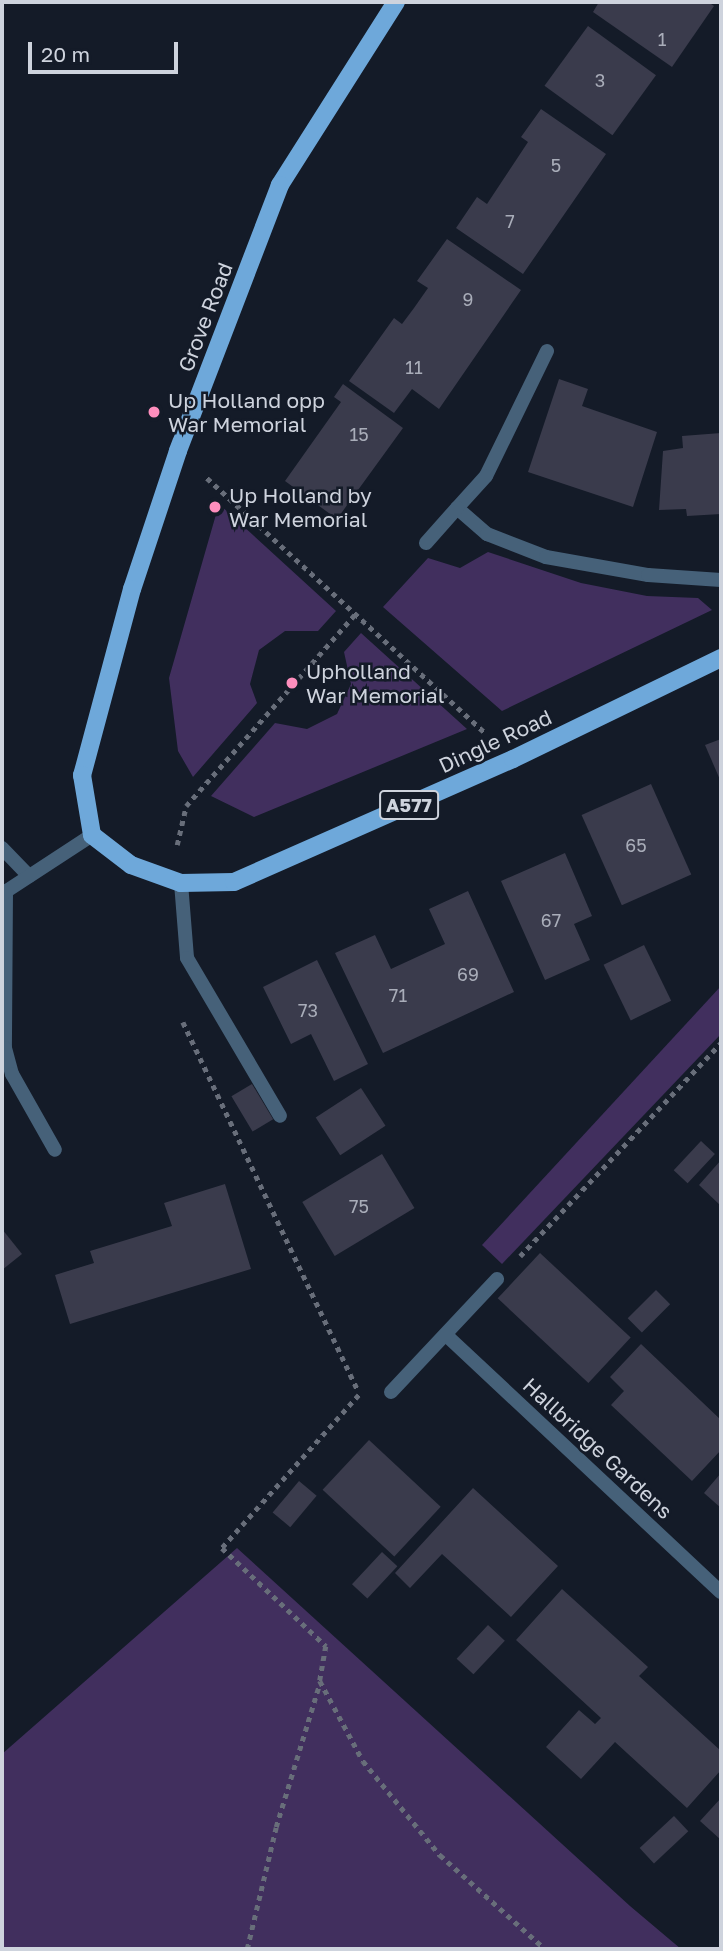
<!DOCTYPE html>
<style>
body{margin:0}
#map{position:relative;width:723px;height:1951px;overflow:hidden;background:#141b28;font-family:"Golos Text",sans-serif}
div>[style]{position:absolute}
.green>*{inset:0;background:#412f5e}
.building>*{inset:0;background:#3a3b4c;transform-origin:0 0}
.path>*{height:4.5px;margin-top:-2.25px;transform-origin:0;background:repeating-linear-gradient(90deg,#686e7a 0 5px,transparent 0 10px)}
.service>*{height:14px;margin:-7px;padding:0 7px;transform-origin:7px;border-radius:7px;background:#466179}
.minor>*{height:14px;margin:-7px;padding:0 7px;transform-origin:7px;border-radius:7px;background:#466179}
.tertiary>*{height:14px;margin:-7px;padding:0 7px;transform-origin:7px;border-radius:7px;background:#466179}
.primary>*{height:18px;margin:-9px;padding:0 9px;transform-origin:9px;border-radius:9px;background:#6ea8da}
.dots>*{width:19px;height:19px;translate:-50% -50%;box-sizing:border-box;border:4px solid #141b28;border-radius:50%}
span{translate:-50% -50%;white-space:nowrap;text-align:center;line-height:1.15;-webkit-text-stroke:5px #141b28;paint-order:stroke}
.number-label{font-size:18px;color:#a9adb9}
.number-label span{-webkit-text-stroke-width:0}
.shield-label span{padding:2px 5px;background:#141b28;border:2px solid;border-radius:5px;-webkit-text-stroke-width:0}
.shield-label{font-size:19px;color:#ced3dd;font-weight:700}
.street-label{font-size:21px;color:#ced3dd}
.poi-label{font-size:21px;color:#ced3dd}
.left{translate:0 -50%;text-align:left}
.frame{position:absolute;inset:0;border:4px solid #ced3dd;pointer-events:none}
.scale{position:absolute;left:28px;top:42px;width:150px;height:32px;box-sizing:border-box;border:4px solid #ced3dd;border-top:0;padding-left:9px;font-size:21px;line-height:24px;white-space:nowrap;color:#ced3dd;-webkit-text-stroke:5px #141b28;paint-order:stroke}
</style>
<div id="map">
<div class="green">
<div style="clip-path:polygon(219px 504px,336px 611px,318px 631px,285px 631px,259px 650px,250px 684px,257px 703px,193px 777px,178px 751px,169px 678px)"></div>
<div style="clip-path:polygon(488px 552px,581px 583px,647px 596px,698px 598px,712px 610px,502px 711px,383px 607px,428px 558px,460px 568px)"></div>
<div style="clip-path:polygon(361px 633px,467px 729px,254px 817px,211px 796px,275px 723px,307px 729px,337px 714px,351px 684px,344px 652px)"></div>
<div style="clip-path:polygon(721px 986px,721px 1034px,502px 1264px,482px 1245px)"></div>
<div style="clip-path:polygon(237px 1548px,630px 1906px,681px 1949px,2px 1949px,2px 1754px)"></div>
</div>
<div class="building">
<div style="clip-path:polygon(599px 2px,708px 2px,714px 6px,672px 67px,593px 12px)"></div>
<div style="left:588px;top:26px;width:84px;height:74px;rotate:36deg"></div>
<div style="clip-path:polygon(541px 109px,606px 154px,523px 274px,456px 228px,477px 197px,487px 204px,528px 142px,521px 137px)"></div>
<div style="clip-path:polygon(447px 239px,521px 290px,439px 409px,412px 389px,394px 413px,349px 381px,394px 318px,402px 324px,414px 308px,428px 288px,417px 281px)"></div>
<div style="clip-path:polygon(559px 379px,588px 389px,582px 406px,657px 432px,633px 507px,528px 472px)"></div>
<div style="clip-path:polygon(343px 384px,403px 428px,337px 519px,285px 481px,341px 402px,334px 397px)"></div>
<div style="clip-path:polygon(721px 433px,721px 514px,687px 516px,686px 509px,659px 510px,663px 451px,683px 448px,682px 436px)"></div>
<div style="clip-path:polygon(721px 739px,721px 782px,705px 745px)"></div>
<div style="left:651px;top:784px;width:99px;height:76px;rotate:66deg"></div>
<div style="clip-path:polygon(565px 853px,592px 916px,574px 924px,590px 960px,545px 980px,501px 881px)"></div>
<div style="clip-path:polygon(468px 891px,514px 992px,383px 1053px,335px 953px,375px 935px,391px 969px,445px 944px,429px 909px)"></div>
<div style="left:644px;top:945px;width:62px;height:45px;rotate:64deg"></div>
<div style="clip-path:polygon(317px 960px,368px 1064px,334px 1081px,311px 1034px,291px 1044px,263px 987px)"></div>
<div style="left:252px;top:1084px;width:41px;height:24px;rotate:59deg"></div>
<div style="left:361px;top:1088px;width:45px;height:54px;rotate:57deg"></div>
<div style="left:701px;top:1141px;width:19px;height:40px;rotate:43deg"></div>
<div style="left:382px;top:1154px;width:63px;height:93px;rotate:59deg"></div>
<div style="clip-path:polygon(721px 1160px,721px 1206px,699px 1185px)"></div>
<div style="clip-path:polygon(225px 1184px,251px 1269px,70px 1324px,55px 1275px,94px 1263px,90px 1251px,172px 1226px,164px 1203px)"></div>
<div style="clip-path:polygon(2px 1229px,22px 1254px,2px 1270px)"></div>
<div style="left:540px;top:1253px;width:124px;height:62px;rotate:43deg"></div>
<div style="left:656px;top:1290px;width:20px;height:40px;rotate:45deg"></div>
<div style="clip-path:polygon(641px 1344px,721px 1420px,721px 1450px,692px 1481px,611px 1405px,624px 1391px,610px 1377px)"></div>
<div style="left:369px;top:1440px;width:98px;height:68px;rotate:43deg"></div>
<div style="clip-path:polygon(721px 1473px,721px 1508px,704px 1493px)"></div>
<div style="left:299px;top:1481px;width:23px;height:41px;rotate:40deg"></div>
<div style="clip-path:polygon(473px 1488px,558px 1566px,511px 1617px,442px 1554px,410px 1588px,395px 1573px)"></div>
<div style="left:382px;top:1552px;width:21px;height:44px;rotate:43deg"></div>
<div style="clip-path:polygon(562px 1589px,648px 1667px,639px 1676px,721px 1751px,721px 1770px,687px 1808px,615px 1742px,581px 1779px,546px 1747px,579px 1710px,595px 1724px,601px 1718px,516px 1640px)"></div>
<div style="left:488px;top:1625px;width:23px;height:46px;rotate:43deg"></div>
<div style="clip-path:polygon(721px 1798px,721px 1840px,700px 1821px)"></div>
<div style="left:674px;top:1816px;width:21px;height:47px;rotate:47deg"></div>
</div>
<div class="path">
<div style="left:207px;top:478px;width:376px;rotate:42.5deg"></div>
<div style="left:177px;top:845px;width:40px;rotate:-77deg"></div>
<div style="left:186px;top:806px;width:256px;rotate:-48.6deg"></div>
<div style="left:183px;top:1022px;width:408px;rotate:64.6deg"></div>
<div style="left:520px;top:1256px;width:293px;rotate:-46.7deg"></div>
<div style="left:359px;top:1395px;width:205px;rotate:131.8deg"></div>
<div style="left:222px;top:1548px;width:143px;rotate:43.3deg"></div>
<div style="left:326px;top:1646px;width:36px;rotate:100deg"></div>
<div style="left:320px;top:1681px;width:91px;rotate:61.7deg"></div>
<div style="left:363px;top:1761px;width:122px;rotate:50.7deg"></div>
<div style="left:440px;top:1855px;width:141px;rotate:41.8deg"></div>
<div style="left:247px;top:1949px;width:125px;rotate:-76.6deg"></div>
<div style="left:276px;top:1827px;width:152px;rotate:-73.1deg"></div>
</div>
<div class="service">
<div style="left:547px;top:351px;width:139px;rotate:116deg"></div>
<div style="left:486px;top:476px;width:43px;rotate:132.2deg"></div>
<div style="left:457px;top:508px;width:40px;rotate:41deg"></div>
<div style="left:487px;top:534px;width:63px;rotate:21.3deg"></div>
<div style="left:546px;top:557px;width:104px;rotate:10deg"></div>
<div style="left:648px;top:575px;width:73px;rotate:3.9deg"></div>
<div style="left:426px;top:543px;width:47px;rotate:-48.5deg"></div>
<div style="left:2px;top:848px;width:39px;rotate:46deg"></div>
<div style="left:181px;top:883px;width:75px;rotate:85.4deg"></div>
<div style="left:187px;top:958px;width:183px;rotate:59.5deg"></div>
<div style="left:6px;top:891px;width:157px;rotate:90.4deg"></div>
<div style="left:5px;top:1048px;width:27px;rotate:75deg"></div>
<div style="left:12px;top:1074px;width:87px;rotate:60.5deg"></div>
</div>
<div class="minor">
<div style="left:446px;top:1335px;width:376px;rotate:43.1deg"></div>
<div style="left:391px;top:1392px;width:155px;rotate:-46.8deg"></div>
</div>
<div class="tertiary">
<div style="left:2px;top:894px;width:108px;rotate:-33.2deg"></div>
</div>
<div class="primary">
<div style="left:396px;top:2px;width:217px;rotate:122.4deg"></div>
<div style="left:280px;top:185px;width:285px;rotate:111deg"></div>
<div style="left:178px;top:451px;width:145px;rotate:108.4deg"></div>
<div style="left:132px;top:589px;width:193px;rotate:105deg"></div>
<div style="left:82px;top:775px;width:61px;rotate:80.5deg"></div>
<div style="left:92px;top:835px;width:49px;rotate:37.6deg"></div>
<div style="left:131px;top:865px;width:53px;rotate:19.8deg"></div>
<div style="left:181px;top:883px;width:53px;rotate:-1.1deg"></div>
<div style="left:234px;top:882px;width:305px;rotate:-23.8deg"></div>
<div style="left:513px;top:759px;width:231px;rotate:-25.9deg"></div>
</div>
<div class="dots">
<div style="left:154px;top:412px;background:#fe8ebd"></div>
<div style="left:215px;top:507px;background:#fe8ebd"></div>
<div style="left:292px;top:683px;background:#fe8ebd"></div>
</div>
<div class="number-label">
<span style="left:662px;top:39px">1</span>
<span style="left:600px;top:80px">3</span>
<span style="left:556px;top:165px">5</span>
<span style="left:510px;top:221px">7</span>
<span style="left:468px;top:299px">9</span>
<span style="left:414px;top:367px">11</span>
<span style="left:359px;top:434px">15</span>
<span style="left:636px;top:845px">65</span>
<span style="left:551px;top:920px">67</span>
<span style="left:468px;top:974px">69</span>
<span style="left:398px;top:995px">71</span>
<span style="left:308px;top:1010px">73</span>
<span style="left:359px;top:1206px">75</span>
</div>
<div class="shield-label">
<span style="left:409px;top:805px">A577</span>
</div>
<div class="street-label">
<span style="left:205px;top:317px;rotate:-69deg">Grove Road</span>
<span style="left:495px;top:741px;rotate:-25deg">Dingle Road</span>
<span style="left:598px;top:1448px;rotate:43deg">Hallbridge Gardens</span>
</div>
<div class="poi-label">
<span class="left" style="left:168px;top:412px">Up Holland opp<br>War Memorial</span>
<span class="left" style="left:229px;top:507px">Up Holland by<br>War Memorial</span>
<span class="left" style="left:306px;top:683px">Upholland<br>War Memorial</span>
</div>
<div class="frame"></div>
<div class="scale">20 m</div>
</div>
